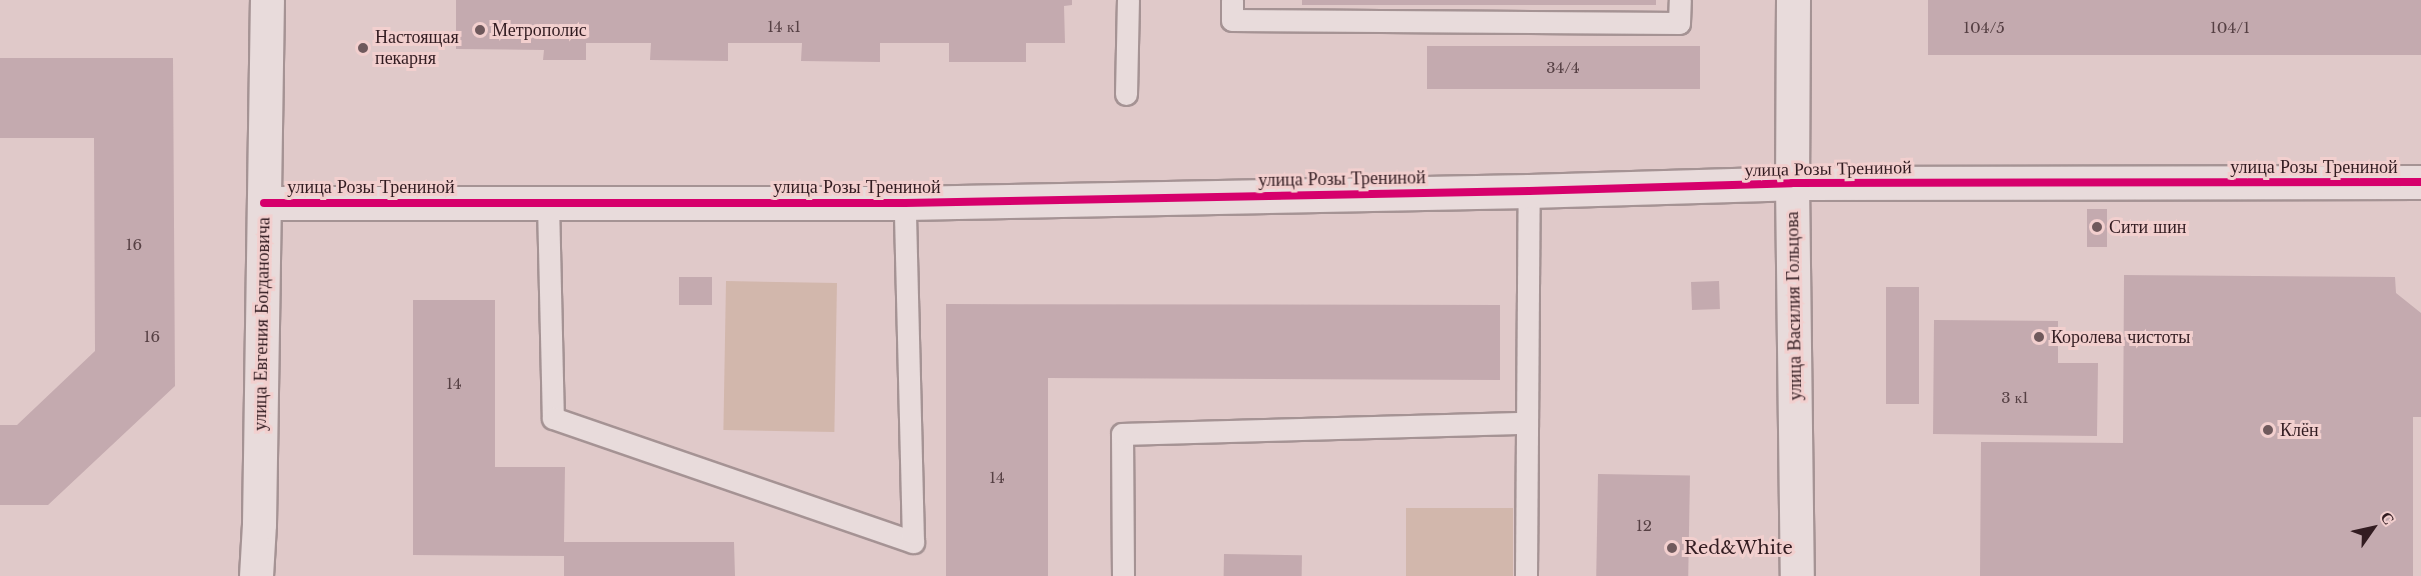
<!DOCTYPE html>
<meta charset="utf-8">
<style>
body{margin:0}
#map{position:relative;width:2421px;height:576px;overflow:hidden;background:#e0c9c9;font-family:"Libre Baskerville",serif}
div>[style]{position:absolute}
.green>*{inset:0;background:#d2b7ac;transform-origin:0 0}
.building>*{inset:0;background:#c4aaaf;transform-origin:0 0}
.roads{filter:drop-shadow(2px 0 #a59394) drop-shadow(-2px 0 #a59394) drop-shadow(0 2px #a59394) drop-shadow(0 -2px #a59394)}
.lane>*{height:21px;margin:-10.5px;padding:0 10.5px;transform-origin:10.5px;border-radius:10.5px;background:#e8dbdb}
.street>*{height:33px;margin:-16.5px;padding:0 16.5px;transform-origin:16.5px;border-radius:16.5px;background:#e8dbdb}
.cycleway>*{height:8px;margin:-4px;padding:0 4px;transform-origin:4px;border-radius:4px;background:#d6006c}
.dots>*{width:16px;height:16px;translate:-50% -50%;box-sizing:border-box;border:3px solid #f2cfce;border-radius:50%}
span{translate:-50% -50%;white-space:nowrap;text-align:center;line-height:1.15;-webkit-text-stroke:6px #f2cfce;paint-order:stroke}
.number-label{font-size:15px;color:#564044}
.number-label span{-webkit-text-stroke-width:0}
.poi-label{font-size:18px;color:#321c21}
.left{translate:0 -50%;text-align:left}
.street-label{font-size:18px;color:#321c21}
.north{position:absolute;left:2343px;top:498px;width:60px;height:60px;-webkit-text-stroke:4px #f2cfce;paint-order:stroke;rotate:56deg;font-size:16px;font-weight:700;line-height:24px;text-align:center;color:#321c21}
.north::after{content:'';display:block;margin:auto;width:21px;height:27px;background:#321c21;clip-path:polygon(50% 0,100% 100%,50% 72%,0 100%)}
</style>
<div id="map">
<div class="green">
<div style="left:726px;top:281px;width:111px;height:149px;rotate:1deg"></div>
<div style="left:1406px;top:508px;width:107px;height:68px"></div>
</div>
<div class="building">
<div style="clip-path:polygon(456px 0,1072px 0,1072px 5px,1064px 6px,1065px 43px,1026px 43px,1026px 62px,949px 62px,949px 43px,880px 43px,880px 62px,801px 61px,802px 43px,728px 43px,728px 61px,650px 60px,651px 43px,586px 43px,586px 60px,543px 60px,544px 50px,456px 49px)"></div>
<div style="left:1302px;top:0;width:354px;height:5px"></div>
<div style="left:1928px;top:0;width:493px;height:55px"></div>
<div style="left:1427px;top:46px;width:273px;height:43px"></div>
<div style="clip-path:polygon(0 58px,173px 58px,175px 386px,48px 505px,0 505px,0 425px,17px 425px,95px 351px,94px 138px,0 138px)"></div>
<div style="left:2087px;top:209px;width:20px;height:38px"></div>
<div style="clip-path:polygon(2124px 275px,2395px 277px,2396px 293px,2421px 313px,2421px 417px,2413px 417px,2413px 576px,1980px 576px,1981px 442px,2123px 443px)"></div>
<div style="left:679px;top:277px;width:33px;height:28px"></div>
<div style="left:1719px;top:281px;width:28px;height:28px;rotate:88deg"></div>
<div style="left:1886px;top:287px;width:33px;height:117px"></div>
<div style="clip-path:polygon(413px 300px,495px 300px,495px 467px,565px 467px,564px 542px,734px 542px,735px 576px,564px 576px,564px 556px,413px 555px)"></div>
<div style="clip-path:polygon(946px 304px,1500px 305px,1500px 380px,1048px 378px,1048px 576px,946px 576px)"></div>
<div style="clip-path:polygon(1934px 320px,2058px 321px,2058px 363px,2098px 363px,2097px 436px,1933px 434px)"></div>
<div style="left:1598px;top:474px;width:92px;height:102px;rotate:1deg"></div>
<div style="left:1224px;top:554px;width:78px;height:22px;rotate:1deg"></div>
</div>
<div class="roads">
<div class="lane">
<div style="left:1232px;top:0;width:20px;rotate:90deg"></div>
<div style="left:1232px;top:20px;width:447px;rotate:0.4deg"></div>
<div style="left:1679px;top:23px;width:23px;rotate:-88deg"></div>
<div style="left:1126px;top:94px;width:94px;rotate:-88.8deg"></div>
<div style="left:548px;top:203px;width:215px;rotate:88.7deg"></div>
<div style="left:553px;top:418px;width:381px;rotate:19deg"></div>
<div style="left:913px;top:542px;width:339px;rotate:-91.4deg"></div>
<div style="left:1123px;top:576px;width:142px;rotate:-90.4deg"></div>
<div style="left:1122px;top:434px;width:404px;rotate:-1.6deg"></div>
<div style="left:1526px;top:576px;width:385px;rotate:-89.6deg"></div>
</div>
<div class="street">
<div style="left:1793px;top:0;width:183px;rotate:90.3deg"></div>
<div style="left:1792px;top:183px;width:393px;rotate:89.3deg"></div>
<div style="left:264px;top:203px;width:641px"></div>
<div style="left:905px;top:203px;width:624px;rotate:-1.1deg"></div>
<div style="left:1529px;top:191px;width:263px;rotate:-1.7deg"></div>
<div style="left:1792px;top:183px;width:629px;rotate:-0.09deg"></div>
<div style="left:256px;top:576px;width:52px;rotate:-86.7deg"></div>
<div style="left:259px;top:524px;width:524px;rotate:-89.13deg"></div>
</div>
</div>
<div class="cycleway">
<div style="left:264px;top:203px;width:641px"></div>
<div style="left:905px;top:203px;width:624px;rotate:-1.1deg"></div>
<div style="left:1529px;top:191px;width:263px;rotate:-1.7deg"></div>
<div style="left:1792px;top:183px;width:629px;rotate:-0.09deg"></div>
</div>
<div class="dots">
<div style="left:480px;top:30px;background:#6f595c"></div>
<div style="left:363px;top:48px;background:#6f595c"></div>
<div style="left:2097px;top:227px;background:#6f595c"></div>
<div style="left:2039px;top:337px;background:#6f595c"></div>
<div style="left:2268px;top:430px;background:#6f595c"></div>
<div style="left:1672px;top:548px;background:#6f595c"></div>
</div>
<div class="number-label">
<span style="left:784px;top:27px">14 к1</span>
<span style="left:1984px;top:28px">104/5</span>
<span style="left:2230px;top:28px">104/1</span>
<span style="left:1563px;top:68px">34/4</span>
<span style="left:134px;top:245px">16</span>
<span style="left:152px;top:337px">16</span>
<span style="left:454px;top:384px">14</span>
<span style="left:2015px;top:398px">3 к1</span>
<span style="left:997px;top:478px">14</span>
<span style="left:1644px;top:526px">12</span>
</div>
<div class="poi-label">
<span class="left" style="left:492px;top:30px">Метрополис</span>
<span class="left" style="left:375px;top:48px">Настоящая<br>пекарня</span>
<span class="left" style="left:2109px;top:227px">Сити шин</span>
<span class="left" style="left:2051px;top:337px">Королева чистоты</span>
<span class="left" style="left:2280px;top:430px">Клён</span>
<span class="left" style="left:1684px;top:548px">Red&amp;White</span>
</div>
<div class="street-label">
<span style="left:2314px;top:167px">улица Розы Трениной</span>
<span style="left:1828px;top:169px;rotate:-1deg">улица Розы Трениной</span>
<span style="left:1342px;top:179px;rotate:-1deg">улица Розы Трениной</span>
<span style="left:371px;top:187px">улица Розы Трениной</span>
<span style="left:857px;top:187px">улица Розы Трениной</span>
<span style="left:1794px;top:306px;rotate:-91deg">улица Василия Гольцова</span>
<span style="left:262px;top:324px;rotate:-89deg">улица Евгения Богдановича</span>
</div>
<div class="north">С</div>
</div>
